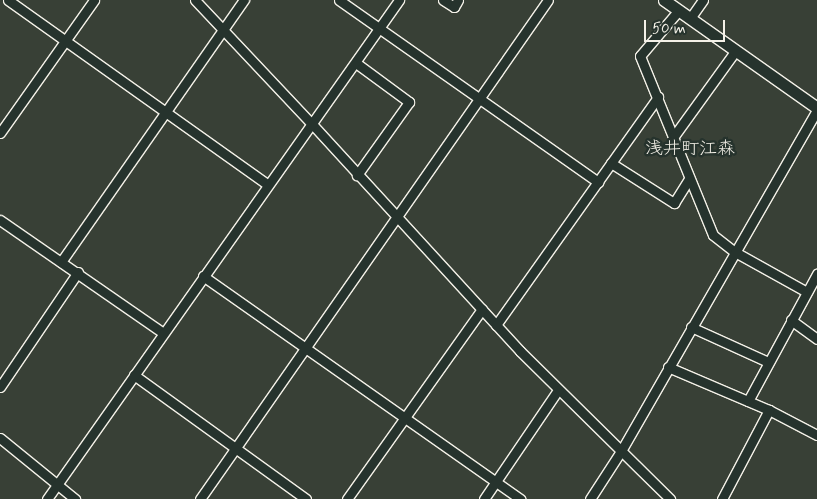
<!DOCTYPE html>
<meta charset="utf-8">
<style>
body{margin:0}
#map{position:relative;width:817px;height:499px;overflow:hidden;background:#384036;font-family:Mynerve,"Klee One",sans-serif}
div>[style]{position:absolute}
.roads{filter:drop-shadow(1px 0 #f4f1e8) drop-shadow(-1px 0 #f4f1e8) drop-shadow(0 1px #f4f1e8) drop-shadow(0 -1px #f4f1e8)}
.minor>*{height:9px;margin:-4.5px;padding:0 4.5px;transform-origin:4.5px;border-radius:4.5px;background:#26332d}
.tertiary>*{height:11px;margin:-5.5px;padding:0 5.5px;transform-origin:5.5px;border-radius:5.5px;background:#26332d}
span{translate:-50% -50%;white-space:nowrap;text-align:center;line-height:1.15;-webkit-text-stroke:5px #26332d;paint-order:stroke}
.quarter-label{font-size:18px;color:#f4f1e8}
.scale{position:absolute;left:644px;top:20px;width:81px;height:22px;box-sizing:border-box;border:2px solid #f4f1e8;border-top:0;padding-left:6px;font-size:15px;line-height:18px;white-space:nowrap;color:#f4f1e8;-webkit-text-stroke:4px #26332d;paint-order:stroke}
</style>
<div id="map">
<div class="roads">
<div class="minor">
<div style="left:8px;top:0;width:318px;rotate:35.4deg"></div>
<div style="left:195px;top:0;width:170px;rotate:46.7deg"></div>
<div style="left:312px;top:124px;width:308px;rotate:47.5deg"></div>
<div style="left:520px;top:351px;width:211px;rotate:44.6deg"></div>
<div style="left:339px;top:0;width:317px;rotate:35.1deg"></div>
<div style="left:443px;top:0;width:13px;rotate:32deg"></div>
<div style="left:454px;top:7px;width:8px;rotate:-60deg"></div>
<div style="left:679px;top:10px;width:60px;rotate:130.3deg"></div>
<div style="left:640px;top:56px;width:193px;rotate:67.8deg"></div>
<div style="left:713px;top:235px;width:28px;rotate:38deg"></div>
<div style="left:735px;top:252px;width:82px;rotate:29.1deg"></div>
<div style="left:691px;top:17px;width:21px;rotate:-55deg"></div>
<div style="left:356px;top:63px;width:66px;rotate:36.3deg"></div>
<div style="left:409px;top:102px;width:90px;rotate:125.5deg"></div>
<div style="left:0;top:133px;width:163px;rotate:-54.7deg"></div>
<div style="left:674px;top:136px;width:106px;rotate:-54.2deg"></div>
<div style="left:611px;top:163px;width:75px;rotate:32.4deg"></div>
<div style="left:674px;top:203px;width:28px;rotate:-58deg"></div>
<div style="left:0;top:220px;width:198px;rotate:34.7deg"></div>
<div style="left:61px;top:262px;width:320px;rotate:-55.1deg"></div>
<div style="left:203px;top:276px;width:388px;rotate:35.1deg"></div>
<div style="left:791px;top:320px;width:32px;rotate:36deg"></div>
<div style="left:496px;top:325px;width:280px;rotate:-54.6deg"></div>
<div style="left:691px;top:327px;width:85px;rotate:24.4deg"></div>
<div style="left:668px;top:367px;width:110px;rotate:23.1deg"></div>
<div style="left:769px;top:410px;width:54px;rotate:27.5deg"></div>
<div style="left:134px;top:375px;width:212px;rotate:35.8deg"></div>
<div style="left:0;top:387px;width:139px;rotate:-55.9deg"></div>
<div style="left:748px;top:401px;width:145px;rotate:-61.5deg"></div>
<div style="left:0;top:438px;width:97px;rotate:39.1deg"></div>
<div style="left:47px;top:499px;width:611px;rotate:-54.8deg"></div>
<div style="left:200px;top:499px;width:608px;rotate:-55.11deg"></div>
<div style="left:347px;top:499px;width:233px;rotate:-54.6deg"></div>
<div style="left:484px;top:499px;width:132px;rotate:-55.8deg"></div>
<div style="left:590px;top:499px;width:57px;rotate:-57.1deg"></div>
<div style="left:621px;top:451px;width:393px;rotate:-60.1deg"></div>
<div style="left:722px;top:499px;width:101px;rotate:-62.2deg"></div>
</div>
<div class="tertiary">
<div style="left:664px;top:0;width:187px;rotate:35.2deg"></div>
</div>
</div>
<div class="quarter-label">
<span style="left:690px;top:149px">浅井町江森</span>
</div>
<div class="scale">50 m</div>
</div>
